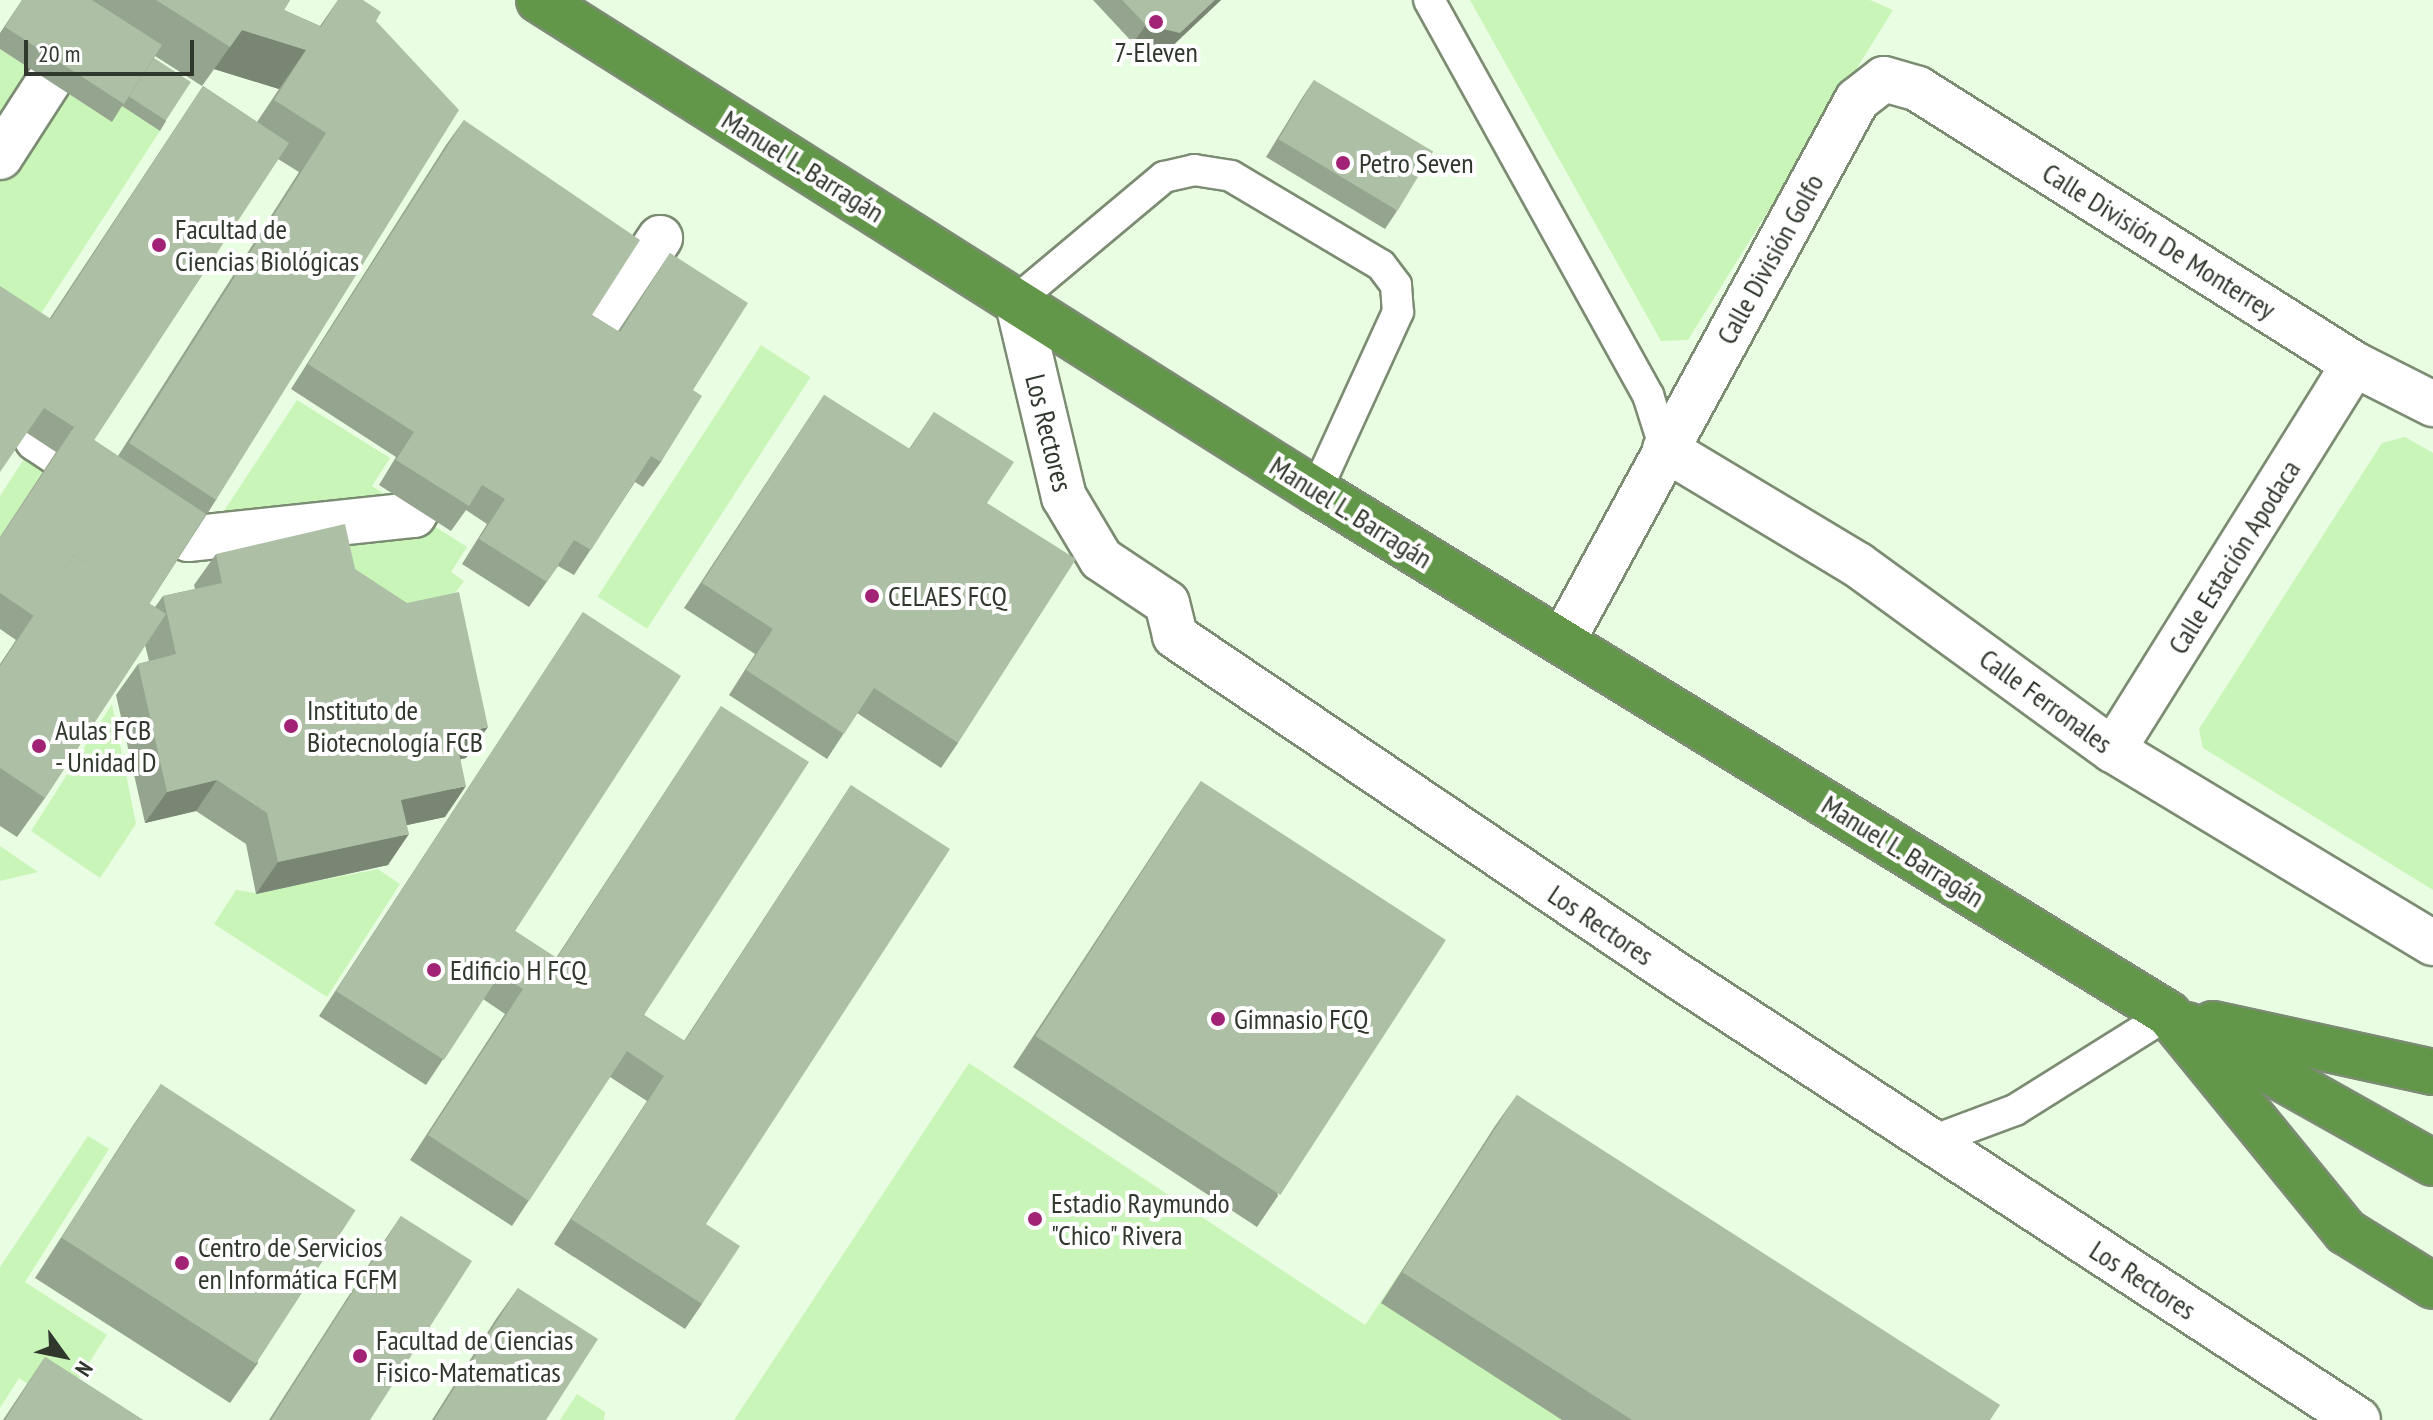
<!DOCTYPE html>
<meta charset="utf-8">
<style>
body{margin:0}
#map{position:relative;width:2433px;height:1420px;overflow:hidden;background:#e9fde2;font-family:"PT Sans Narrow",sans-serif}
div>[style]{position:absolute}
.green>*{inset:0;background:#caf5b8;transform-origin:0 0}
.roads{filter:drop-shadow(2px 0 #7b8c73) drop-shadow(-2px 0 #7b8c73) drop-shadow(0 2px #7b8c73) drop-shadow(0 -2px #7b8c73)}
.lane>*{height:30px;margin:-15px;padding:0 15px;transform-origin:15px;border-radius:15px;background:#fff}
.street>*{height:44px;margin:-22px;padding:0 22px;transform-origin:22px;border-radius:22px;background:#fff}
.highway>*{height:44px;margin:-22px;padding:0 22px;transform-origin:22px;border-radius:22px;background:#629749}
.wall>*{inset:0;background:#95a48e}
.shaded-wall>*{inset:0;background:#798674}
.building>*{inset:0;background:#adbfa5;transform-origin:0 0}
.dots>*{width:22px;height:22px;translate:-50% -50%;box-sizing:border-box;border:4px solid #fff;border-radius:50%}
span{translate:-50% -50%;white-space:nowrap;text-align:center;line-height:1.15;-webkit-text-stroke:8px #fff;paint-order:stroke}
.poi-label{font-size:28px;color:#30382d}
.left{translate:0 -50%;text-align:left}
.street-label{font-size:28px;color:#30382d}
.north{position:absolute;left:24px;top:1316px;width:80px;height:80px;-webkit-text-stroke:6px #fff;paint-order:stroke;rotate:123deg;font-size:22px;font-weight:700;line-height:32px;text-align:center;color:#30382d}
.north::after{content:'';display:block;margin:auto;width:28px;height:36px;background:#30382d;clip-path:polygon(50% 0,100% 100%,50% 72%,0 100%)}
.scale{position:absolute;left:24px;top:40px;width:170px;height:36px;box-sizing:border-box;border:4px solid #30382d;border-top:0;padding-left:10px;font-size:24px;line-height:28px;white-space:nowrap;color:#30382d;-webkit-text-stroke:6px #fff;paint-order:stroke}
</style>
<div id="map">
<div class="green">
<div style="clip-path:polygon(1470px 0,1870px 0,1893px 10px,1688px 340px,1661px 341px)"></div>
<div style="clip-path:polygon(0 49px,111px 121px,122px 106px,160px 131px,27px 335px,0 318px)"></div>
<div style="left:761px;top:345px;width:59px;height:300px;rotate:33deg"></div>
<div style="clip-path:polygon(297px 400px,390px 458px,372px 486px,467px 547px,451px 572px,464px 581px,442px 610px,209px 574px,216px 523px)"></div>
<div style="clip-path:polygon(2405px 437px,2433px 453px,2433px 890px,2203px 748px,2199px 729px,2382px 443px)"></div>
<div style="clip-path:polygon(37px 439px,56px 452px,0 537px,0 496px)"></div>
<div style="clip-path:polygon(112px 704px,136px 824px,100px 878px,31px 831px)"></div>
<div style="clip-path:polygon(0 846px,38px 872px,0 881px)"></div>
<div style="clip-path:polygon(378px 869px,400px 884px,327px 997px,214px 924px,236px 890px,256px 893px)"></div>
<div style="clip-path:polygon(969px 1063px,1365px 1325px,1492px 1134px,1926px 1420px,734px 1420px)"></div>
<div style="clip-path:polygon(88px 1136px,109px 1149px,25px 1282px,107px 1335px,61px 1406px,19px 1378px,0 1408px,0 1267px)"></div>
<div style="clip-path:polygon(577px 1394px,605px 1412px,604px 1420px,560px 1420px)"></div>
</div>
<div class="roads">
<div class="lane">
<div style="left:1429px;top:0;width:452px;rotate:61deg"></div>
<div style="left:1648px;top:395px;width:57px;rotate:72.5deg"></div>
<div style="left:1017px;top:300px;width:192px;rotate:-39.9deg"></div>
<div style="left:1164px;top:177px;width:31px;rotate:-13deg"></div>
<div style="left:1194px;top:170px;width:37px;rotate:9deg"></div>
<div style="left:1231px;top:176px;width:174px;rotate:30.7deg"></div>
<div style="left:1381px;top:265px;width:25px;rotate:53deg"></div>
<div style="left:1396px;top:285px;width:27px;rotate:86deg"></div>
<div style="left:1398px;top:312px;width:197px;rotate:114.6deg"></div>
<div style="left:1932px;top:1141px;width:89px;rotate:-20.5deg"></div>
<div style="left:2015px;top:1110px;width:181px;rotate:-32.1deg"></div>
</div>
<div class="street">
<div style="left:0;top:157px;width:90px;rotate:-57.2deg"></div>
<div style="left:1017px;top:300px;width:203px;rotate:76.6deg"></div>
<div style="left:1064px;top:497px;width:72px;rotate:59.2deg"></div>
<div style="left:1101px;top:559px;width:79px;rotate:33.7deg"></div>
<div style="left:1167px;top:603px;width:34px;rotate:76deg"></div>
<div style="left:1175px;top:636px;width:607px;rotate:34.06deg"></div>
<div style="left:1678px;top:976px;width:812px;rotate:33.14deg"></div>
<div style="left:0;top:370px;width:68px;rotate:31.8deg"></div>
<div style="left:58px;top:406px;width:39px;rotate:122deg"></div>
<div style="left:37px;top:439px;width:181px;rotate:33.5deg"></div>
<div style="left:188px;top:539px;width:227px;rotate:-6.1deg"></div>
<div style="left:414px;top:515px;width:49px;rotate:-59.2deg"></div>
<div style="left:439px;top:473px;width:18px;rotate:34deg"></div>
<div style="left:571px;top:372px;width:161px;rotate:-56.4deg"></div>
<div style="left:1665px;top:449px;width:225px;rotate:31deg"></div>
<div style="left:1858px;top:565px;width:315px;rotate:36deg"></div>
<div style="left:2113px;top:750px;width:374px;rotate:31.1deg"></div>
<div style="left:1562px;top:642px;width:617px;rotate:-61.44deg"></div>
<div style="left:1857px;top:100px;width:34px;rotate:-38deg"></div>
<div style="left:1884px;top:79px;width:35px;rotate:16deg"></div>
<div style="left:1918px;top:89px;width:515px;rotate:32.24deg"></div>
<div style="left:2354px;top:364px;width:89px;rotate:26.9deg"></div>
<div style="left:2113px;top:750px;width:455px;rotate:-58deg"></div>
</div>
<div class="highway">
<div style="left:539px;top:0;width:919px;rotate:32.29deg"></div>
<div style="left:1316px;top:491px;width:1000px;rotate:31.54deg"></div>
<div style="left:2168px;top:1014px;width:281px;rotate:50.8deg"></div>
<div style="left:2346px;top:1232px;width:102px;rotate:31.8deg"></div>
<div style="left:2213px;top:1024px;width:225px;rotate:12.3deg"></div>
<div style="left:2187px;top:1025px;width:282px;rotate:29.3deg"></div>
</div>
</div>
<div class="wall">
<div style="clip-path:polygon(evenodd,22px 0,290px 0,284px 10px,320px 26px,338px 0,376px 21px,216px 500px,149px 604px,155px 607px,163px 596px,195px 589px,194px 585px,216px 554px,355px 569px,466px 758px,461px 759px,445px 817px,407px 825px,388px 865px,256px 894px,246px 844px,196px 811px,145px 823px,116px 695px,138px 664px,149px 661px,145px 645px,45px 798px,17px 837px,0 826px,0 664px,16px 640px,0 629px,0 537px,56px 452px,27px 433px,50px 318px,203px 86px,257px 122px,279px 89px,214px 69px,202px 86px,155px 56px,154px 58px,166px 121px,160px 131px,122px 106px,112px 122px,0 49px,0 33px,22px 0,278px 159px,299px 172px,118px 456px,94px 440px,278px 159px)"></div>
<div style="clip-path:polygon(1093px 0,1221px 0,1168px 50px,1133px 43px)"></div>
<div style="clip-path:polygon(1314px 80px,1397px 211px,1385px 229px,1266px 157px,1302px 98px)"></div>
<div style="clip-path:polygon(464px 120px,592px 315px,618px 331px,670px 253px,693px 390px,661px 462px,643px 487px,635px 482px,574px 575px,558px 566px,529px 607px,462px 564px,487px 524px,466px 510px,451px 531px,379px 485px,396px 457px,291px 389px,446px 145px)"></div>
<div style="clip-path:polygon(824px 395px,909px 449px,934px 412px,987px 503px,958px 743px,941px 768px,857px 713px,827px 759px,729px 695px,755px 654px,684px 608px)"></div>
<div style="clip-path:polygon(583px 612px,515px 931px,556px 958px,721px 706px,644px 1015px,684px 1041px,851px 785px,706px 1224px,702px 1304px,685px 1329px,554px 1244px,647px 1101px,610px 1077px,512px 1226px,410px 1160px,505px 1014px,483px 999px,426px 1085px,319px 1016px)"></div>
<div style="clip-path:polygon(1201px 781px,1278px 1196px,1257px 1227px,1013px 1067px,1180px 812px)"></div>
<div style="clip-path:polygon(161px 1084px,258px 1363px,230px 1403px,35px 1278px,134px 1124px)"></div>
<div style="clip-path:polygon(1517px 1095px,1990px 1420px,1562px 1420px,1381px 1303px,1495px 1126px)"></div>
<div style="clip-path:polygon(401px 1216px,370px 1420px,269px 1420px,380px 1247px)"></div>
<div style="clip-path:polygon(518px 1288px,546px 1420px,432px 1420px,496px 1319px)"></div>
<div style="clip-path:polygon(45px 1357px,143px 1420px,3px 1420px)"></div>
</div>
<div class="shaded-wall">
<div style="clip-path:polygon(1215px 0,1221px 0,1168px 50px,1133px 43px,1146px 25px)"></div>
<div style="clip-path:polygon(242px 30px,306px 50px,279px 89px,214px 69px,202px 86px)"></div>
<div style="clip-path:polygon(488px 727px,466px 758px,434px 765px,455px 734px)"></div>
<div style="clip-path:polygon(217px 780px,196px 811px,145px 823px,167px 792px)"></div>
<div style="clip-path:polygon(466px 786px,445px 817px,379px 831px,401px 800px)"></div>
<div style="clip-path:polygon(409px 834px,388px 865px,256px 894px,278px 862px)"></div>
</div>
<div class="building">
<div style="clip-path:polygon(22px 0,92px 0,162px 45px,124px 104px,5px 27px)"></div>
<div style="clip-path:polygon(156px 0,290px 0,284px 10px,321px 27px,338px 0,363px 0,381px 12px,376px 21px,459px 110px,216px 500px,129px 443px,326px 133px,274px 100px,306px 50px,242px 30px,230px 47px)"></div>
<div style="clip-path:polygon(1122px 0,1215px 0,1180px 33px,1146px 25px)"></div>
<div style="left:154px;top:58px;width:44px;height:46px;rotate:33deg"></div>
<div style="left:1314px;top:80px;width:139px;height:69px;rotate:31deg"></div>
<div style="clip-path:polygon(203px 86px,289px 143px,94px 440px,206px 514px,149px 604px,74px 555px,34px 616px,0 593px,0 538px,74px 427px,44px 408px,0 472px,0 286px,51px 319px)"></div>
<div style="clip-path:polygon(464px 120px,640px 240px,592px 315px,604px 323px,620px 332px,670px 253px,748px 303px,693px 390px,702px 396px,661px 462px,651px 456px,591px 550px,574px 540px,547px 582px,479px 539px,505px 499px,482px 485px,469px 506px,396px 460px,414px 432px,308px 364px)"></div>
<div style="clip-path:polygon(824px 395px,910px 449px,934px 412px,1014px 462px,987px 503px,1076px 559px,958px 743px,874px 688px,844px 734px,746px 670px,773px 629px,702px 583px)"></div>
<div style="clip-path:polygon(345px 524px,355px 569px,407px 603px,459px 592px,488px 727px,455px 734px,466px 786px,401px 800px,409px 834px,278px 862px,267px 813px,217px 780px,167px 792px,138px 664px,176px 654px,163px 596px,222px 583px,216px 554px)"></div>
<div style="clip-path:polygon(74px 555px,166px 614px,45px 798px,0 768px,0 666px)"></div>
<div style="clip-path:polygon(583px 612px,681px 676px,515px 931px,557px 958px,721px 706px,809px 762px,644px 1015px,685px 1041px,851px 785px,950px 849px,706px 1224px,740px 1246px,702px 1304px,571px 1219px,664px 1076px,627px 1051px,529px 1201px,428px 1135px,523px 989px,500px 974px,444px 1060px,336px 991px)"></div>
<div style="left:1201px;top:781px;width:292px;height:304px;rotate:33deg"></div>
<div style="left:161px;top:1084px;width:232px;height:183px;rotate:33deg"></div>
<div style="clip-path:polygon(1517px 1095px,2000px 1405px,1990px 1420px,1632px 1420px,1402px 1272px)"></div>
<div style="clip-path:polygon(401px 1216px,472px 1261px,370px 1420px,271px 1420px)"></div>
<div style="clip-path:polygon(518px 1288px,598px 1339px,546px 1420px,434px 1420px)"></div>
<div style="clip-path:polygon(45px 1357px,143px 1420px,5px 1420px)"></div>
</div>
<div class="dots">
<div style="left:1156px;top:22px;background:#a22375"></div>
<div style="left:1343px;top:163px;background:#a22375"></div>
<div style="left:159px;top:245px;background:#a22375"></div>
<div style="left:872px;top:596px;background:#a22375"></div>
<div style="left:291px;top:726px;background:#a22375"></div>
<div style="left:39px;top:746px;background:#a22375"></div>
<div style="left:434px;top:970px;background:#a22375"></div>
<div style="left:1218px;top:1019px;background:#a22375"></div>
<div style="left:1035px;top:1219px;background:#a22375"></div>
<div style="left:182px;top:1263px;background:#a22375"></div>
<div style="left:360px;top:1356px;background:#a22375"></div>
</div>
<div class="poi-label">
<span style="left:1156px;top:52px">7-Eleven</span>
<span class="left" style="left:1359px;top:163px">Petro Seven</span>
<span class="left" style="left:175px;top:245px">Facultad de<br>Ciencias Biológicas</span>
<span class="left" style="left:888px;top:596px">CELAES FCQ</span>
<span class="left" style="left:307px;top:726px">Instituto de<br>Biotecnología FCB</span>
<span class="left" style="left:55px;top:746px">Aulas FCB<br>- Unidad D</span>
<span class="left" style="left:450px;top:970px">Edificio H FCQ</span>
<span class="left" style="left:1234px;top:1019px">Gimnasio FCQ</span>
<span class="left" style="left:1051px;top:1219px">Estadio Raymundo<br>"Chico" Rivera</span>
<span class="left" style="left:198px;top:1263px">Centro de Servicios<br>en Informática FCFM</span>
<span class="left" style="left:376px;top:1356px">Facultad de Ciencias<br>Fisico-Matematicas</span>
</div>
<div class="street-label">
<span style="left:803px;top:166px;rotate:32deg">Manuel L. Barragán</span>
<span style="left:2159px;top:241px;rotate:32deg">Calle División De Monterrey</span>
<span style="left:1770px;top:259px;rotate:-61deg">Calle División Golfo</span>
<span style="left:1049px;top:433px;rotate:76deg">Los Rectores</span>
<span style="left:1351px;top:512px;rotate:32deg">Manuel L. Barragán</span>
<span style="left:2234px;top:557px;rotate:-58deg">Calle Estación Apodaca</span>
<span style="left:2046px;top:701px;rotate:36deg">Calle Ferronales</span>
<span style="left:1903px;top:851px;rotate:32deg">Manuel L. Barragán</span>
<span style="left:1601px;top:925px;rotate:34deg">Los Rectores</span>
<span style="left:2143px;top:1280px;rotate:33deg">Los Rectores</span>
</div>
<div class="north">N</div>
<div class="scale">20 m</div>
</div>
